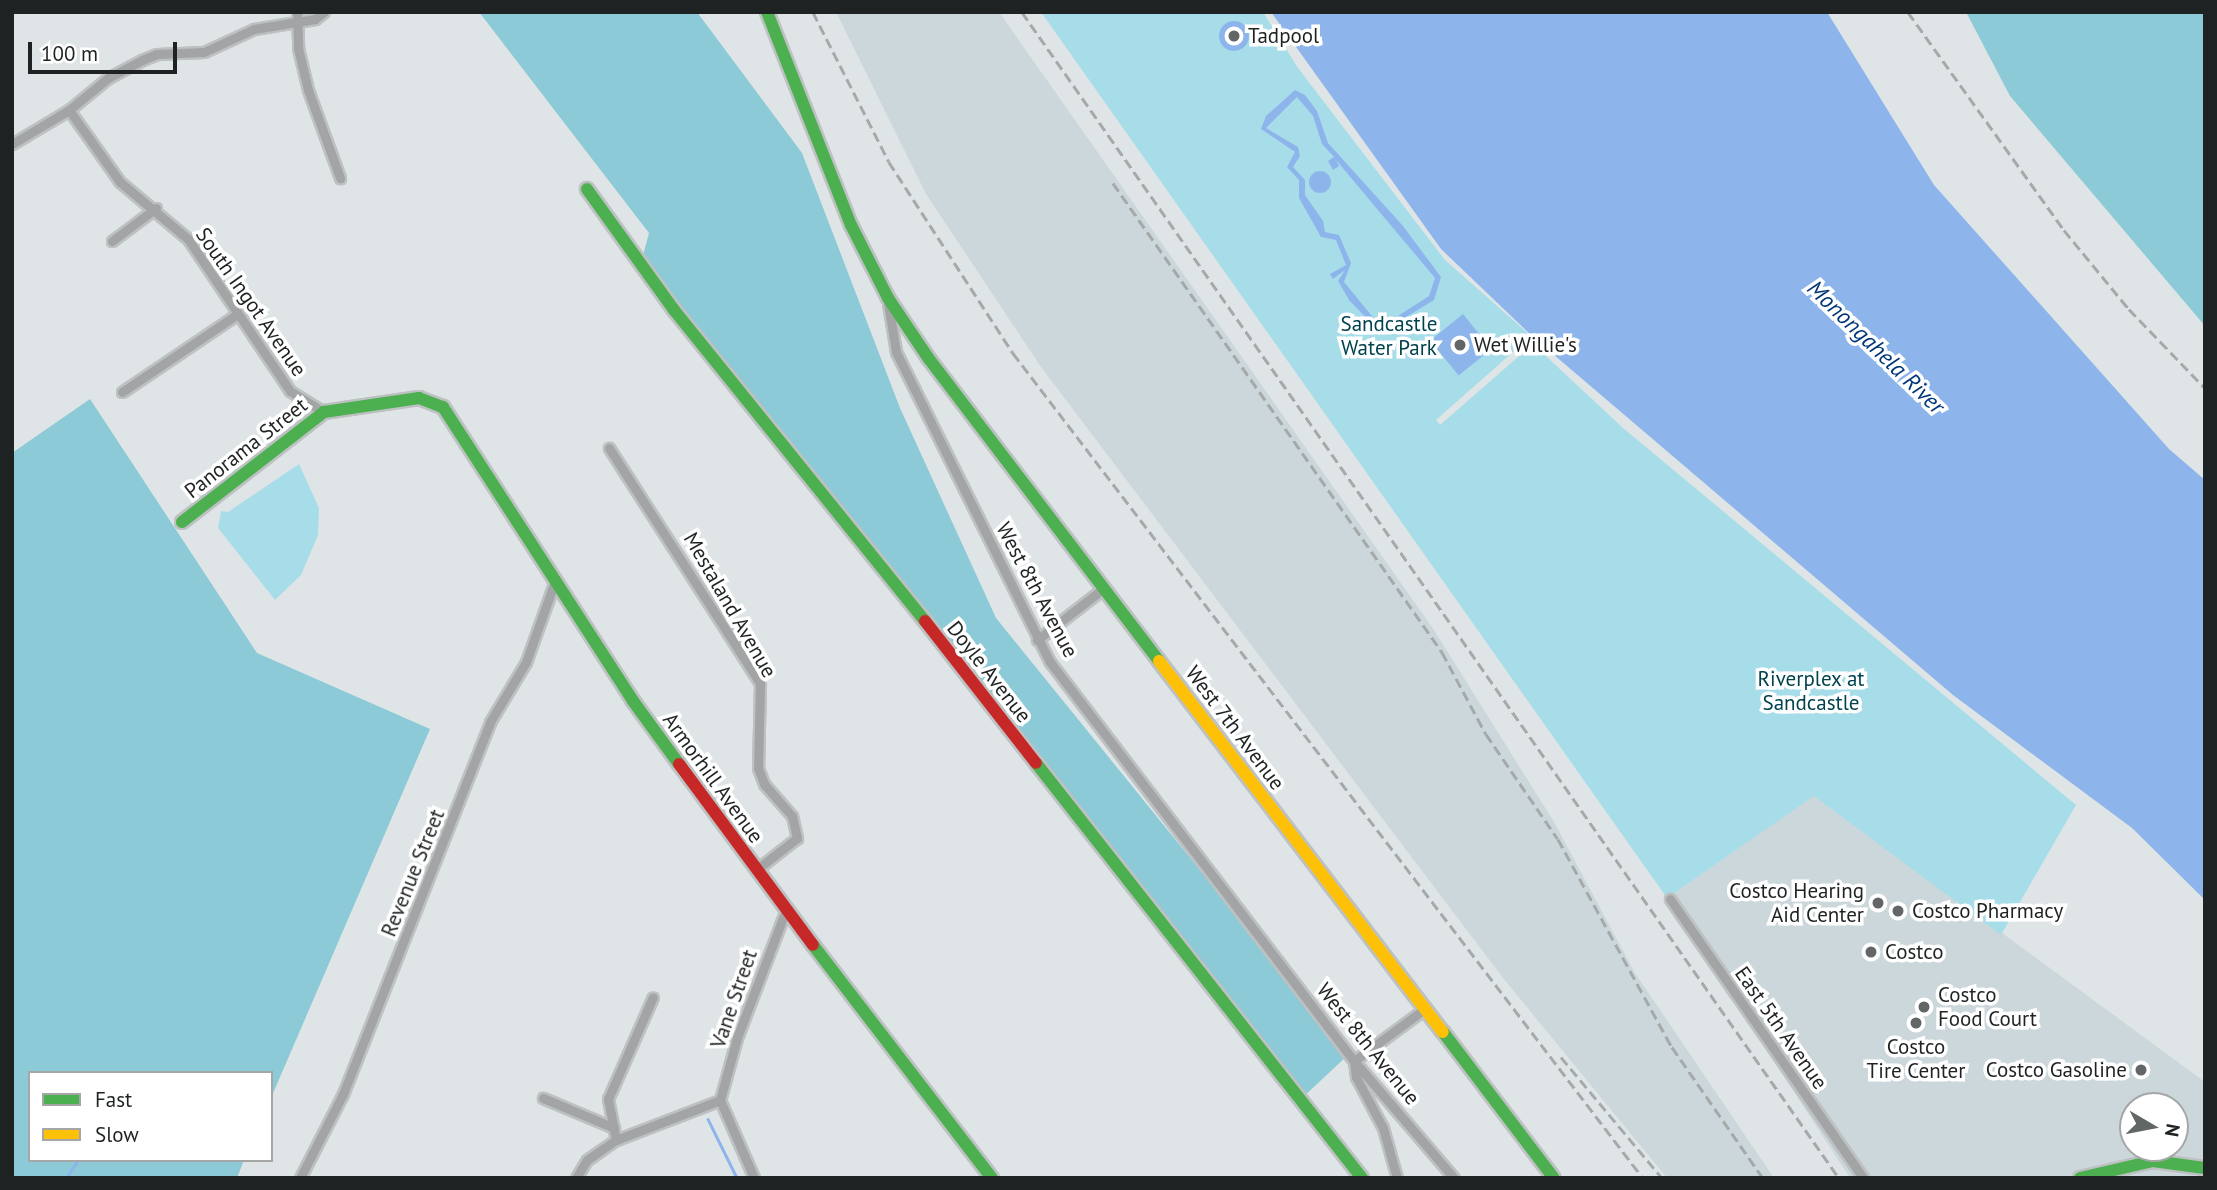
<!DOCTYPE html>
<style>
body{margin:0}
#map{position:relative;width:2217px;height:1190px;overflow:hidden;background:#dfe5e6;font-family:"PT Sans",sans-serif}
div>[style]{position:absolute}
.built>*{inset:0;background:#cbd7db}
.green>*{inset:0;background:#a7dde9}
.forest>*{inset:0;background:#8bcad6}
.water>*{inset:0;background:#8db5eb;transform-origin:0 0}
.round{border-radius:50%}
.stream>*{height:2.5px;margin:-1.25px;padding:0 1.25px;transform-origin:1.25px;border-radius:1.25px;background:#8db5eb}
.roads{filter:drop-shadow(2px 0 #bdc1c2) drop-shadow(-2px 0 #bdc1c2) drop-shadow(0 2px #bdc1c2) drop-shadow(0 -2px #bdc1c2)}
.street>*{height:9px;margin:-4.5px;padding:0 4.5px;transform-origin:4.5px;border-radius:4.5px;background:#a3a4a5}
.fast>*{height:12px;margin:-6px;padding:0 6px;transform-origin:6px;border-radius:6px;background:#4caf50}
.slow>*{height:12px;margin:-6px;padding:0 6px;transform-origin:6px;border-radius:6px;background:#ffc107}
.jam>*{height:12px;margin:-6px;padding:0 6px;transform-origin:6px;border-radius:6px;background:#c62828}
.rail>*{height:2.5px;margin-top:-1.25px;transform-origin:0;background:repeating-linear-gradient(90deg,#a4a9a9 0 10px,transparent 0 15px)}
.dots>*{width:19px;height:19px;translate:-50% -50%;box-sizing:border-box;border:4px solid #fff;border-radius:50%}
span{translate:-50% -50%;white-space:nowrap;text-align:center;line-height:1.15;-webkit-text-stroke:7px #fff;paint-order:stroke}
.poi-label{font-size:21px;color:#1f2223}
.left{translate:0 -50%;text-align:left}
.right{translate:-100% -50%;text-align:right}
.street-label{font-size:21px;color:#1f2223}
.park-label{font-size:21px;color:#00434f}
.water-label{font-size:23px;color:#003779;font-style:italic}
.frame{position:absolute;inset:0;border:14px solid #1f2223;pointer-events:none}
.legend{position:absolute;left:28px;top:1071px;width:245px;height:91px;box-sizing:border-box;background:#fff;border:2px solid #a5a7a7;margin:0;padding:9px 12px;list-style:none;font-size:21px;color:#1f2223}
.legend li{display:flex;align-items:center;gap:14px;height:35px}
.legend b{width:35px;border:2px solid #a5a7a7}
.north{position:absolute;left:2119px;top:1092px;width:70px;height:70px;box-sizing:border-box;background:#fff;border:2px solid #a5a7a7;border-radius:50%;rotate:100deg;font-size:19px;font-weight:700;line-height:28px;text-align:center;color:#1f2223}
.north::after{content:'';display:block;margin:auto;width:24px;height:32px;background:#626667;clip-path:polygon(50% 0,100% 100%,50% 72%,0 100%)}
.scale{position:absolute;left:28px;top:42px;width:149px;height:32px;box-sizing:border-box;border:4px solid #1f2223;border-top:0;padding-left:9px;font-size:21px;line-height:24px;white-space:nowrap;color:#1f2223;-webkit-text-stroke:5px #fff;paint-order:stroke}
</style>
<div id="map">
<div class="built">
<div style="clip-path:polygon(836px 12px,999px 12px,1434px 630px,1554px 822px,1635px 973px,1774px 1178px,1667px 1178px,1503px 978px,1041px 367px,926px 194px)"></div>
<div style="clip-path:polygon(evenodd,1814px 795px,2205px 1082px,2205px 1178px,1850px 1178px,1667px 898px,1814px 795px,2133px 1106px,2175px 1106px,2175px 1148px,2133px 1148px,2133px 1106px)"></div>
</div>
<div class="green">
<div style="clip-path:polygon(1041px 12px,1263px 12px,1298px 68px,1445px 260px,1531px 336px,1436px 420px,1440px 425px,1533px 344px,1623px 428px,2076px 805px,2001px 935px,1814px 796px,1667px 898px)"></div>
<div style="clip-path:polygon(299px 464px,319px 508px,318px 535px,301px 575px,275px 600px,218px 528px,221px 511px,228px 512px)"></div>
</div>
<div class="forest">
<div style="clip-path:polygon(479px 12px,697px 12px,802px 153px,900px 408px,996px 618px,1349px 1054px,1301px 1099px,641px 263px,649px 233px)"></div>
<div style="clip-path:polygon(1966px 12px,2205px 12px,2205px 326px,2010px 96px)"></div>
<div style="clip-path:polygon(90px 399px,257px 653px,430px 729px,271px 1098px,271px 1073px,30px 1073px,30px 1160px,244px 1160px,237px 1178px,12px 1178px,12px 453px)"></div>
</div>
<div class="water">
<div style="clip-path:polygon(1271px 12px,1827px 12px,1934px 185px,2169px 449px,2205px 480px,2205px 900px,2132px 828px,1953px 695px,1533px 337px,1441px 249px)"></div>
<div class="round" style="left:1219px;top:21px;width:30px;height:30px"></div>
<div style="clip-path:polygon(evenodd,1295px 90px,1305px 95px,1317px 111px,1328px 143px,1403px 226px,1441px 277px,1434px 300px,1388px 328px,1375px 327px,1349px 300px,1338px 281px,1345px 270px,1333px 279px,1330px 274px,1346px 265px,1336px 240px,1321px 237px,1299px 198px,1299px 180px,1287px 167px,1295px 152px,1261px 129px,1266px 116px,1295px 90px,1297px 97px,1313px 116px,1322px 144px,1334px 157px,1328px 161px,1333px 170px,1339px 166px,1336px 160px,1435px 278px,1429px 296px,1387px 323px,1376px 321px,1344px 282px,1351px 263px,1339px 235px,1325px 232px,1323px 221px,1305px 195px,1305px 180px,1293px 167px,1300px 156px,1298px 147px,1266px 128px,1297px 97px)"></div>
<div class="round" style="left:1309px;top:171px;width:22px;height:22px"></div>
<div style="left:1463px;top:314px;width:45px;height:42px;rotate:51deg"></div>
</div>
<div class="stream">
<div style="left:708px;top:1119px;width:66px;rotate:63.8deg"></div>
<div style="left:66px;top:1178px;width:22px;rotate:-56deg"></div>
</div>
<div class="roads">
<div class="street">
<div style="left:297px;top:12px;width:36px;rotate:88deg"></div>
<div style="left:298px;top:48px;width:43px;rotate:76.6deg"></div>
<div style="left:308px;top:90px;width:94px;rotate:70deg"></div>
<div style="left:69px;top:110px;width:88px;rotate:54.7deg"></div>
<div style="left:120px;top:182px;width:89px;rotate:40deg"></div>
<div style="left:188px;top:239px;width:183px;rotate:56.1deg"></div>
<div style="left:290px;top:391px;width:40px;rotate:32deg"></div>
<div style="left:12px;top:144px;width:66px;rotate:-30.8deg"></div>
<div style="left:69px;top:110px;width:50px;rotate:-39.4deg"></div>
<div style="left:108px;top:78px;width:38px;rotate:-28deg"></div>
<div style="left:142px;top:60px;width:16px;rotate:-22deg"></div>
<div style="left:157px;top:54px;width:47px;rotate:-2.4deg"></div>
<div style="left:204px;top:52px;width:55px;rotate:-24.7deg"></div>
<div style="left:254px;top:29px;width:62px;rotate:-9.3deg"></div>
<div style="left:315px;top:19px;width:11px;rotate:-38deg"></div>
<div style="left:112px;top:241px;width:55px;rotate:-36.9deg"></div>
<div style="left:888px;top:303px;width:50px;rotate:80.7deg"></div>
<div style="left:896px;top:352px;width:346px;rotate:63.6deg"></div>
<div style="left:1050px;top:662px;width:502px;rotate:52.7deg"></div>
<div style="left:1354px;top:1061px;width:154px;rotate:49.5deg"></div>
<div style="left:122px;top:392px;width:138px;rotate:-34deg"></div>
<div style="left:609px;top:448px;width:279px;rotate:57.3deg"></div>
<div style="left:760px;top:683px;width:85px;rotate:91.3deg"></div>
<div style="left:758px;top:768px;width:17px;rotate:69deg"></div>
<div style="left:764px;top:784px;width:43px;rotate:48.8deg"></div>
<div style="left:792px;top:816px;width:23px;rotate:77deg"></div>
<div style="left:797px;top:838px;width:52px;rotate:142deg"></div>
<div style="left:1037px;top:640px;width:85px;rotate:-37.8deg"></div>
<div style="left:1670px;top:899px;width:339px;rotate:55.3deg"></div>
<div style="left:543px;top:1098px;width:77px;rotate:22.9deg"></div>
<div style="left:720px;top:1100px;width:64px;rotate:-74.7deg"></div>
<div style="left:737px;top:1038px;width:137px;rotate:-69.1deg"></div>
<div style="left:720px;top:1100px;width:85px;rotate:66.4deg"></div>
<div style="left:616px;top:1140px;width:111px;rotate:-21deg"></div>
<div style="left:300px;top:1178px;width:94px;rotate:-62.9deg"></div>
<div style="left:343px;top:1094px;width:400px;rotate:-68.4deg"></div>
<div style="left:490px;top:722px;width:70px;rotate:-59deg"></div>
<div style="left:526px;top:662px;width:86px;rotate:-70.3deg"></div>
<div style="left:576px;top:1178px;width:21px;rotate:-59deg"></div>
<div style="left:587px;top:1160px;width:35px;rotate:-35deg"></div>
<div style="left:616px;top:1140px;width:42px;rotate:-101deg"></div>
<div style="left:608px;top:1099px;width:111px;rotate:-66.2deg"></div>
<div style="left:1397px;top:1178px;width:52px;rotate:-105.6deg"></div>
<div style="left:1383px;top:1128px;width:58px;rotate:-117.9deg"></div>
<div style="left:1356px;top:1077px;width:16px;rotate:-97deg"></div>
<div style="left:1354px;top:1061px;width:89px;rotate:-36.4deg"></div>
</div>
<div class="fast">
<div style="left:767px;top:12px;width:229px;rotate:68.5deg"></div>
<div style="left:851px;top:225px;width:82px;rotate:63.1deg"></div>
<div style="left:888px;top:298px;width:73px;rotate:56.1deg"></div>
<div style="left:929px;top:359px;width:380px;rotate:52.7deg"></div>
<div style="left:587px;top:189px;width:149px;rotate:54.3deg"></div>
<div style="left:674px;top:310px;width:400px;rotate:51.1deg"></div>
<div style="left:182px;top:522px;width:180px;rotate:-37.8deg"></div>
<div style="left:324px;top:412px;width:96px;rotate:-8.4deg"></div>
<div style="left:419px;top:398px;width:26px;rotate:21deg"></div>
<div style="left:443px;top:407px;width:350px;rotate:57.1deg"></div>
<div style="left:633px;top:701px;width:78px;rotate:53.9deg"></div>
<div style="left:1036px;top:763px;width:528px;rotate:51.85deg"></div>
<div style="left:813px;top:945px;width:294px;rotate:52.5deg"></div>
<div style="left:1443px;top:1032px;width:183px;rotate:52.8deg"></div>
<div style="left:2080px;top:1178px;width:75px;rotate:-13.1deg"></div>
<div style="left:2153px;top:1161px;width:52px;rotate:7.7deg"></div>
</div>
<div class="slow">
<div style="left:1159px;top:661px;width:467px;rotate:52.6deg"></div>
</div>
<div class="jam">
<div style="left:925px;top:621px;width:180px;rotate:52deg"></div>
<div style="left:679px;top:764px;width:225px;rotate:53.5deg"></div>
</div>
</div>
<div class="rail">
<div style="left:813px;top:12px;width:168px;rotate:63.1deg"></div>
<div style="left:889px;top:162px;width:228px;rotate:57deg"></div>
<div style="left:1013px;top:353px;width:1038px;rotate:52.63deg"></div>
<div style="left:1022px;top:12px;width:1424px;rotate:54.98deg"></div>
<div style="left:1908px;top:12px;width:268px;rotate:54.4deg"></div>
<div style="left:2064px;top:230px;width:102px;rotate:50.6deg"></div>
<div style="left:2129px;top:309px;width:110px;rotate:46.1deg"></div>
<div style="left:1113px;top:183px;width:573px;rotate:54.95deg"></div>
<div style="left:1442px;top:652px;width:93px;rotate:61.8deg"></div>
<div style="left:1486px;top:734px;width:127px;rotate:55.6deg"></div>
<div style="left:1558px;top:839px;width:237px;rotate:61.3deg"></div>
<div style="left:1672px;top:1047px;width:160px;rotate:55.2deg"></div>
<div style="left:1561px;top:1057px;width:158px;rotate:50.1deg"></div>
</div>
<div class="dots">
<div style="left:1234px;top:36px;background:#626667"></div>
<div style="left:1460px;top:345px;background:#626667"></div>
<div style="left:1878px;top:903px;background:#626667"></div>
<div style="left:1898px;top:911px;background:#626667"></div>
<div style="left:1871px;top:952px;background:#626667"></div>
<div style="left:1924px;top:1007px;background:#626667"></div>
<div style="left:1916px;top:1023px;background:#626667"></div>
<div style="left:2141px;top:1070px;background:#626667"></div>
</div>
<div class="poi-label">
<span class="left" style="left:1248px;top:36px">Tadpool</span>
<span class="left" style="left:1474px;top:345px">Wet Willie's</span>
<span class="right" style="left:1864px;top:903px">Costco Hearing<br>Aid Center</span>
<span class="left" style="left:1912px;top:911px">Costco Pharmacy</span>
<span class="left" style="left:1885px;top:952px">Costco</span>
<span class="left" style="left:1938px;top:1007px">Costco<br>Food Court</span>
<span style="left:1916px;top:1059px">Costco<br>Tire Center</span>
<span class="right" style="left:2127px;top:1070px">Costco Gasoline</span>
</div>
<div class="street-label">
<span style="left:251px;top:302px;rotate:55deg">South Ingot Avenue</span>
<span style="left:246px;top:448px;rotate:-38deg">Panorama Street</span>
<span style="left:1037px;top:590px;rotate:62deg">West 8th Avenue</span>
<span style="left:730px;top:605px;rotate:60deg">Mestaland Avenue</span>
<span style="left:989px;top:672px;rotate:52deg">Doyle Avenue</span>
<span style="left:1235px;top:728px;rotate:53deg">West 7th Avenue</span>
<span style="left:713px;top:778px;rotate:54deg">Armorhill Avenue</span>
<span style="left:413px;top:873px;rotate:-68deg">Revenue Street</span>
<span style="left:734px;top:999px;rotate:-71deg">Vane Street</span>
<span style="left:1781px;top:1028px;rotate:55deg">East 5th Avenue</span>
<span style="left:1368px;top:1044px;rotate:51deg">West 8th Avenue</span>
</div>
<div class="park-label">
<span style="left:1389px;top:336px">Sandcastle<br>Water Park</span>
<span style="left:1811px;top:691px">Riverplex at<br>Sandcastle</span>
</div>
<div class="water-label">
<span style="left:1876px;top:347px;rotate:44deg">Monongahela River</span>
</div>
<div class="frame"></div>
<ul class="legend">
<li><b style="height:9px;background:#4caf50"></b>Fast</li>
<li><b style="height:9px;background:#ffc107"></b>Slow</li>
</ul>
<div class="north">N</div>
<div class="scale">100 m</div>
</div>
